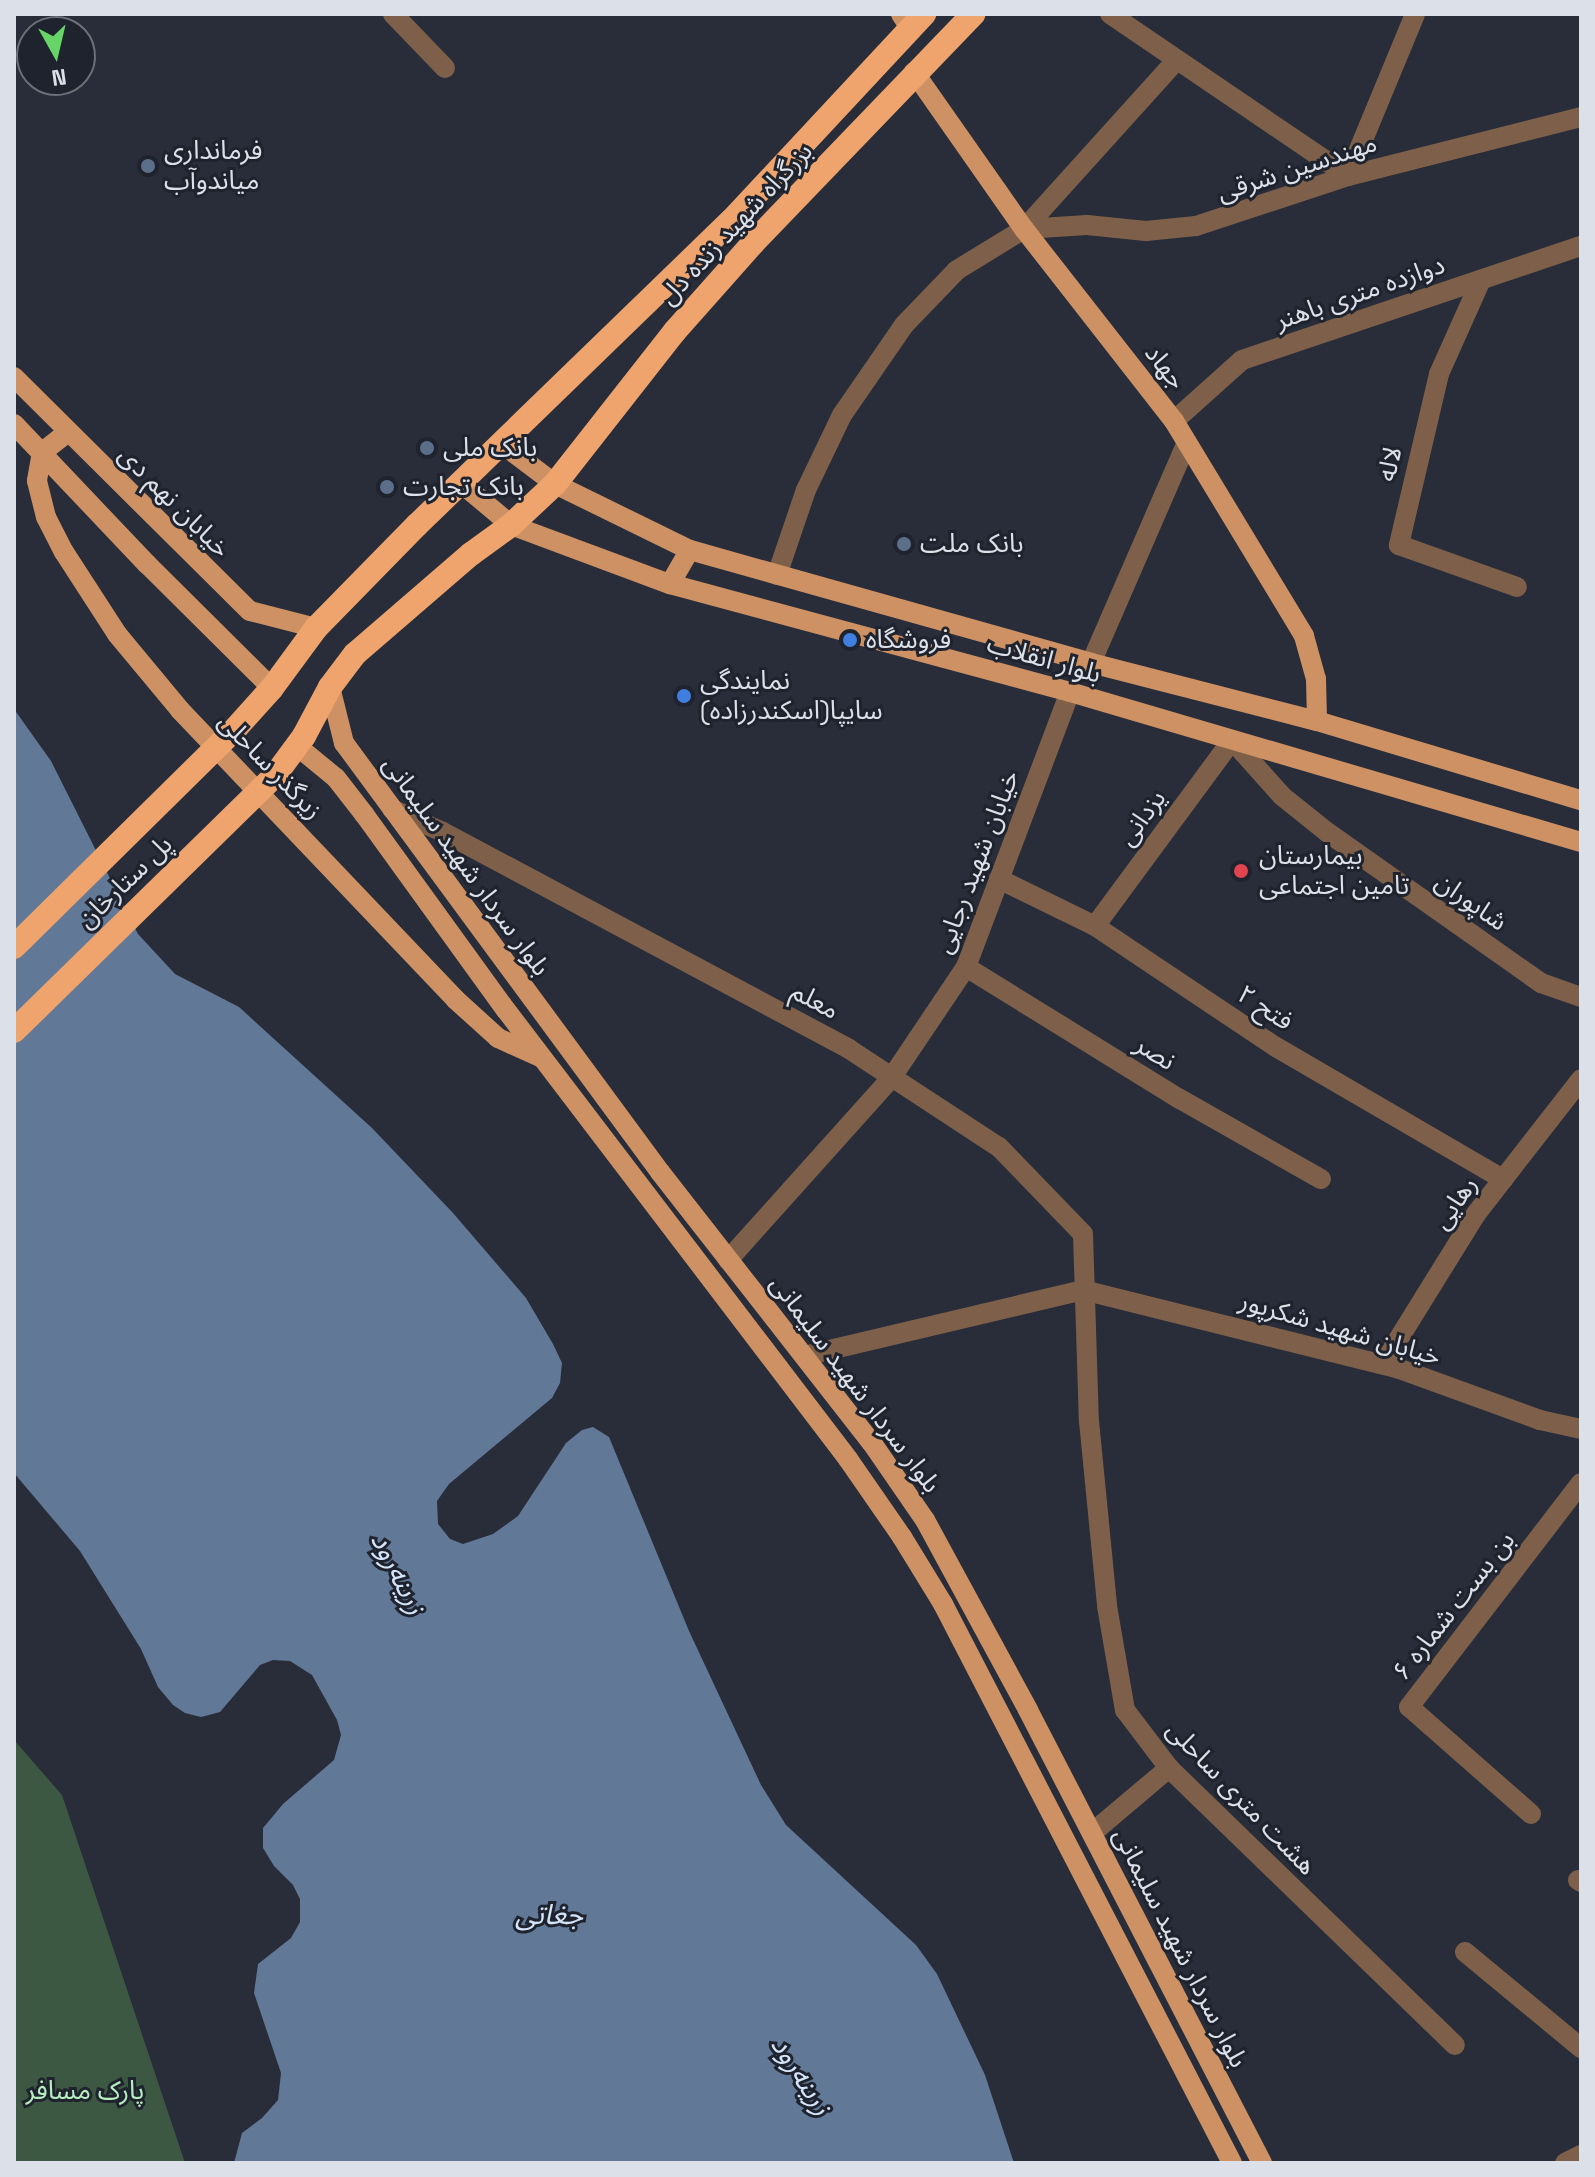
<!DOCTYPE html>
<meta charset="utf-8">
<style>
body{margin:0}
#map{position:relative;width:1595px;height:2177px;overflow:hidden;background:#282d39;font-family:"Space Grotesk","Noto Sans Arabic",sans-serif}
div>[style]{position:absolute}
.green>*{inset:0;background:#3d5842}
.water>*{inset:0;background:#617896}
.minor>*{height:20px;margin:-10px;padding:0 10px;transform-origin:10px;border-radius:10px;background:#7e604a}
.major>*{height:20px;margin:-10px;padding:0 10px;transform-origin:10px;border-radius:10px;background:#ce9163}
.highway>*{height:24px;margin:-12px;padding:0 12px;transform-origin:12px;border-radius:12px;background:#eea46c}
.highway-bridge>*{height:24px;margin:-12px;padding:0 12px;transform-origin:12px;border-radius:12px;background:#eea46c}
.dots>*{width:22px;height:22px;translate:-50% -50%;box-sizing:border-box;border:4px solid #1e232e;border-radius:50%}
span{translate:-50% -50%;white-space:nowrap;text-align:center;line-height:1.15;-webkit-text-stroke:6px #1e232e;paint-order:stroke}
.poi-label{font-size:26px;color:#dce0e8}
.left{translate:0 -50%;text-align:left}
.street-label{font-size:26px;color:#dce0e8}
.park-label{font-size:26px;color:#b7eec0}
.water-label{font-size:28px;color:#d4e4f9;font-style:italic}
.frame{position:absolute;inset:0;border:16px solid #dce0e8;pointer-events:none}
.north{position:absolute;left:16px;top:16px;width:80px;height:80px;box-sizing:border-box;background:#1e232e;border:2px solid #6a6f78;border-radius:50%;rotate:172deg;font-size:22px;font-weight:700;line-height:32px;text-align:center;color:#dce0e8}
.north::after{content:'';display:block;margin:auto;width:28px;height:36px;background:#66d466;clip-path:polygon(50% 0,100% 100%,50% 72%,0 100%)}
</style>
<div id="map">
<div class="green">
<div style="clip-path:polygon(14px 1740px,62px 1795px,185px 2163px,14px 2163px)"></div>
</div>
<div class="water">
<div style="clip-path:polygon(14px 709px,51px 761px,138px 934px,175px 974px,239px 1007px,372px 1128px,453px 1213px,526px 1298px,553px 1344px,562px 1363px,560px 1383px,552px 1398px,449px 1484px,437px 1501px,438px 1524px,450px 1539px,463px 1544px,493px 1534px,518px 1516px,566px 1443px,582px 1430px,593px 1427px,609px 1437px,689px 1631px,761px 1785px,786px 1825px,916px 1945px,937px 1974px,985px 2075px,1014px 2163px,234px 2163px,242px 2133px,262px 2118px,278px 2100px,281px 2073px,254px 1993px,258px 1964px,291px 1938px,300px 1922px,300px 1899px,293px 1885px,274px 1866px,263px 1848px,263px 1828px,283px 1804px,334px 1760px,341px 1735px,337px 1720px,312px 1675px,290px 1661px,273px 1660px,260px 1665px,220px 1712px,201px 1717px,185px 1713px,173px 1705px,158px 1687px,141px 1649px,80px 1551px,14px 1473px)"></div>
</div>
<div class="minor">
<div style="left:393px;top:14px;width:75px;rotate:46.1deg"></div>
<div style="left:1110px;top:14px;width:288px;rotate:34.2deg"></div>
<div style="left:1348px;top:176px;width:175px;rotate:-67.5deg"></div>
<div style="left:1024px;top:229px;width:63px;rotate:-3.6deg"></div>
<div style="left:1087px;top:225px;width:59px;rotate:5.8deg"></div>
<div style="left:1146px;top:231px;width:50px;rotate:-5.7deg"></div>
<div style="left:1196px;top:226px;width:160px;rotate:-18.2deg"></div>
<div style="left:1348px;top:176px;width:240px;rotate:-14.2deg"></div>
<div style="left:1481px;top:280px;width:103px;rotate:114.1deg"></div>
<div style="left:1439px;top:374px;width:176px;rotate:103.2deg"></div>
<div style="left:1399px;top:545px;width:125px;rotate:19.6deg"></div>
<div style="left:1174px;top:421px;width:91px;rotate:-41.9deg"></div>
<div style="left:1242px;top:360px;width:358px;rotate:-18.6deg"></div>
<div style="left:777px;top:575px;width:90px;rotate:-71.2deg"></div>
<div style="left:806px;top:490px;width:83px;rotate:-64.4deg"></div>
<div style="left:842px;top:415px;width:109px;rotate:-55.4deg"></div>
<div style="left:904px;top:325px;width:76px;rotate:-46.1deg"></div>
<div style="left:957px;top:270px;width:79px;rotate:-31.5deg"></div>
<div style="left:1024px;top:229px;width:227px;rotate:-47.9deg"></div>
<div style="left:1091px;top:663px;width:238px;rotate:-66.5deg"></div>
<div style="left:392px;top:809px;width:56px;rotate:24.3deg"></div>
<div style="left:443px;top:832px;width:460px;rotate:28.1deg"></div>
<div style="left:849px;top:1049px;width:179px;rotate:33.2deg"></div>
<div style="left:999px;top:1147px;width:121px;rotate:46deg"></div>
<div style="left:1083px;top:1234px;width:187px;rotate:88.2deg"></div>
<div style="left:1089px;top:1421px;width:186px;rotate:84.4deg"></div>
<div style="left:1107px;top:1606px;width:106px;rotate:80.2deg"></div>
<div style="left:1125px;top:1710px;width:73px;rotate:52.8deg"></div>
<div style="left:1169px;top:1768px;width:398px;rotate:44.1deg"></div>
<div style="left:999px;top:879px;width:107px;rotate:26.1deg"></div>
<div style="left:1095px;top:926px;width:218px;rotate:33.8deg"></div>
<div style="left:1276px;top:1047px;width:263px;rotate:30.2deg"></div>
<div style="left:1095px;top:926px;width:231px;rotate:-53.6deg"></div>
<div style="left:1232px;top:740px;width:75px;rotate:48.2deg"></div>
<div style="left:1282px;top:796px;width:58px;rotate:38.7deg"></div>
<div style="left:1327px;top:832px;width:262px;rotate:35.2deg"></div>
<div style="left:1541px;top:983px;width:42px;rotate:19.3deg"></div>
<div style="left:966px;top:967px;width:251px;rotate:31.7deg"></div>
<div style="left:1180px;top:1099px;width:162px;rotate:29.6deg"></div>
<div style="left:728px;top:1260px;width:246px;rotate:-48.1deg"></div>
<div style="left:892px;top:1077px;width:133px;rotate:-56.1deg"></div>
<div style="left:966px;top:967px;width:294px;rotate:-69.3deg"></div>
<div style="left:804px;top:1356px;width:287px;rotate:-13.3deg"></div>
<div style="left:1083px;top:1290px;width:324px;rotate:14deg"></div>
<div style="left:1397px;top:1368px;width:152px;rotate:20deg"></div>
<div style="left:1540px;top:1420px;width:42px;rotate:12.4deg"></div>
<div style="left:1383px;top:1364px;width:176px;rotate:-58.2deg"></div>
<div style="left:1476px;top:1214px;width:171px;rotate:-52.1deg"></div>
<div style="left:1531px;top:1814px;width:162px;rotate:-138.7deg"></div>
<div style="left:1409px;top:1707px;width:282px;rotate:-52.5deg"></div>
<div style="left:1092px;top:1833px;width:101px;rotate:-40.2deg"></div>
<div style="left:1578px;top:1880px;width:4px;rotate:34deg"></div>
<div style="left:1465px;top:1952px;width:151px;rotate:39.6deg"></div>
<div style="left:1565px;top:2163px;width:18px;rotate:-27deg"></div>
</div>
<div class="major">
<div style="left:901px;top:14px;width:17px;rotate:57deg"></div>
<div style="left:914px;top:72px;width:192px;rotate:55deg"></div>
<div style="left:1024px;top:229px;width:244px;rotate:52deg"></div>
<div style="left:1174px;top:421px;width:251px;rotate:58.8deg"></div>
<div style="left:1304px;top:636px;width:45px;rotate:74.4deg"></div>
<div style="left:1316px;top:679px;width:42px;rotate:88.6deg"></div>
<div style="left:14px;top:377px;width:332px;rotate:44.8deg"></div>
<div style="left:250px;top:611px;width:68px;rotate:14.4deg"></div>
<div style="left:14px;top:424px;width:193px;rotate:46.5deg"></div>
<div style="left:147px;top:564px;width:176px;rotate:44.8deg"></div>
<div style="left:68px;top:432px;width:33px;rotate:142deg"></div>
<div style="left:42px;top:452px;width:29px;rotate:100deg"></div>
<div style="left:37px;top:481px;width:37px;rotate:76deg"></div>
<div style="left:46px;top:517px;width:39px;rotate:63deg"></div>
<div style="left:64px;top:552px;width:98px;rotate:57.1deg"></div>
<div style="left:117px;top:634px;width:99px;rotate:50.3deg"></div>
<div style="left:180px;top:710px;width:399px;rotate:46.4deg"></div>
<div style="left:455px;top:999px;width:58px;rotate:42.2deg"></div>
<div style="left:498px;top:1038px;width:46px;rotate:24.3deg"></div>
<div style="left:502px;top:444px;width:66px;rotate:37deg"></div>
<div style="left:555px;top:484px;width:150px;rotate:26.1deg"></div>
<div style="left:690px;top:550px;width:417px;rotate:15.7deg"></div>
<div style="left:1091px;top:663px;width:233px;rotate:14.4deg"></div>
<div style="left:1317px;top:721px;width:276px;rotate:16.7deg"></div>
<div style="left:461px;top:483px;width:65px;rotate:40deg"></div>
<div style="left:511px;top:525px;width:170px;rotate:20.4deg"></div>
<div style="left:670px;top:584px;width:414px;rotate:15.1deg"></div>
<div style="left:1070px;top:692px;width:533px;rotate:16.36deg"></div>
<div style="left:670px;top:584px;width:39px;rotate:-60deg"></div>
<div style="left:330px;top:687px;width:58px;rotate:76deg"></div>
<div style="left:344px;top:743px;width:533px;rotate:53.62deg"></div>
<div style="left:660px;top:1172px;width:344px;rotate:52deg"></div>
<div style="left:872px;top:1443px;width:93px;rotate:55.5deg"></div>
<div style="left:925px;top:1520px;width:216px;rotate:61.5deg"></div>
<div style="left:1028px;top:1710px;width:510px;rotate:62.68deg"></div>
<div style="left:297px;top:746px;width:50px;rotate:39.4deg"></div>
<div style="left:336px;top:778px;width:46px;rotate:52.1deg"></div>
<div style="left:364px;top:814px;width:242px;rotate:54.1deg"></div>
<div style="left:506px;top:1010px;width:564px;rotate:52.7deg"></div>
<div style="left:848px;top:1459px;width:95px;rotate:55.3deg"></div>
<div style="left:902px;top:1537px;width:79px;rotate:58.5deg"></div>
<div style="left:943px;top:1604px;width:629px;rotate:62.66deg"></div>
</div>
<div class="highway">
<div style="left:236px;top:728px;width:54px;rotate:-48deg"></div>
<div style="left:272px;top:688px;width:74px;rotate:-53.7deg"></div>
<div style="left:316px;top:628px;width:144px;rotate:-45.6deg"></div>
<div style="left:417px;top:525px;width:438px;rotate:-44.1deg"></div>
<div style="left:732px;top:220px;width:282px;rotate:-47deg"></div>
<div style="left:276px;top:774px;width:47px;rotate:-53.6deg"></div>
<div style="left:304px;top:736px;width:55px;rotate:-62deg"></div>
<div style="left:330px;top:687px;width:41px;rotate:-52.9deg"></div>
<div style="left:355px;top:654px;width:153px;rotate:-40.8deg"></div>
<div style="left:471px;top:554px;width:49px;rotate:-35.9deg"></div>
<div style="left:511px;top:525px;width:60px;rotate:-43deg"></div>
<div style="left:555px;top:484px;width:194px;rotate:-51.9deg"></div>
<div style="left:675px;top:331px;width:118px;rotate:-48.4deg"></div>
<div style="left:753px;top:243px;width:318px;rotate:-46.1deg"></div>
</div>
<div class="highway-bridge">
<div style="left:14px;top:947px;width:312px;rotate:-44.6deg"></div>
<div style="left:14px;top:1031px;width:367px;rotate:-44.4deg"></div>
</div>
<div class="dots">
<div style="left:148px;top:166px;background:#5c6f8a"></div>
<div style="left:427px;top:448px;background:#5c6f8a"></div>
<div style="left:387px;top:487px;background:#5c6f8a"></div>
<div style="left:904px;top:544px;background:#5c6f8a"></div>
<div style="left:850px;top:640px;background:#3f7fe0"></div>
<div style="left:684px;top:696px;background:#3f7fe0"></div>
<div style="left:1241px;top:871px;background:#e0444e"></div>
</div>
<div class="poi-label">
<span class="left" style="left:164px;top:166px">فرمانداری<br>میاندوآب</span>
<span class="left" style="left:443px;top:448px">بانک ملی</span>
<span class="left" style="left:403px;top:487px">بانک تجارت</span>
<span class="left" style="left:920px;top:544px">بانک ملت</span>
<span class="left" style="left:866px;top:640px">فروشگاه</span>
<span class="left" style="left:700px;top:696px">نمایندگی<br>سایپا(اسکندرزاده)</span>
<span class="left" style="left:1259px;top:871px">بیمارستان<br>تامین اجتماعی</span>
</div>
<div class="street-label">
<span style="left:1297px;top:168px;rotate:-18deg">مهندسین شرقی</span>
<span style="left:736px;top:224px;rotate:-47deg">بزرگراه شهید زنده دل</span>
<span style="left:1360px;top:293px;rotate:-19deg">دوازده متری باهنر</span>
<span style="left:1165px;top:367px;rotate:52deg">جهاد</span>
<span style="left:1390px;top:464px;rotate:-77deg">لاله</span>
<span style="left:174px;top:502px;rotate:45deg">خیابان نهم دی</span>
<span style="left:1044px;top:659px;rotate:16deg">بلوار انقلاب</span>
<span style="left:270px;top:766px;rotate:46deg">زیرگذر ساحلی</span>
<span style="left:1142px;top:818px;rotate:-54deg">یزدانی</span>
<span style="left:977px;top:862px;rotate:-69deg">خیابان شهید رجایی</span>
<span style="left:466px;top:866px;rotate:54deg">بلوار سردار شهید سلیمانی</span>
<span style="left:125px;top:882px;rotate:-44deg">پل ستارخان</span>
<span style="left:1471px;top:902px;rotate:35deg">شاپوران</span>
<span style="left:815px;top:1001px;rotate:28deg">معلم</span>
<span style="left:1265px;top:1008px;rotate:33deg">فتح ۲</span>
<span style="left:1155px;top:1053px;rotate:32deg">نصر</span>
<span style="left:1455px;top:1203px;rotate:-55deg">رهایی</span>
<span style="left:1340px;top:1329px;rotate:16deg">خیابان شهید شکرپور</span>
<span style="left:855px;top:1384px;rotate:53deg">بلوار سردار شهید سلیمانی</span>
<span style="left:1454px;top:1606px;rotate:-52deg">بن بست شماره ۶</span>
<span style="left:1241px;top:1798px;rotate:46deg">هشت متری ساحلی</span>
<span style="left:1180px;top:1948px;rotate:63deg">بلوار سردار شهید سلیمانی</span>
</div>
<div class="park-label">
<span style="left:85px;top:2091px">پارک مسافر</span>
</div>
<div class="water-label">
<span style="left:399px;top:1573px;rotate:63deg">زرینه‌رود</span>
<span style="left:549px;top:1914px">جغاتی</span>
<span style="left:802px;top:2075px;rotate:57deg">زرینه‌رود</span>
</div>
<div class="frame"></div>
<div class="north">N</div>
</div>
